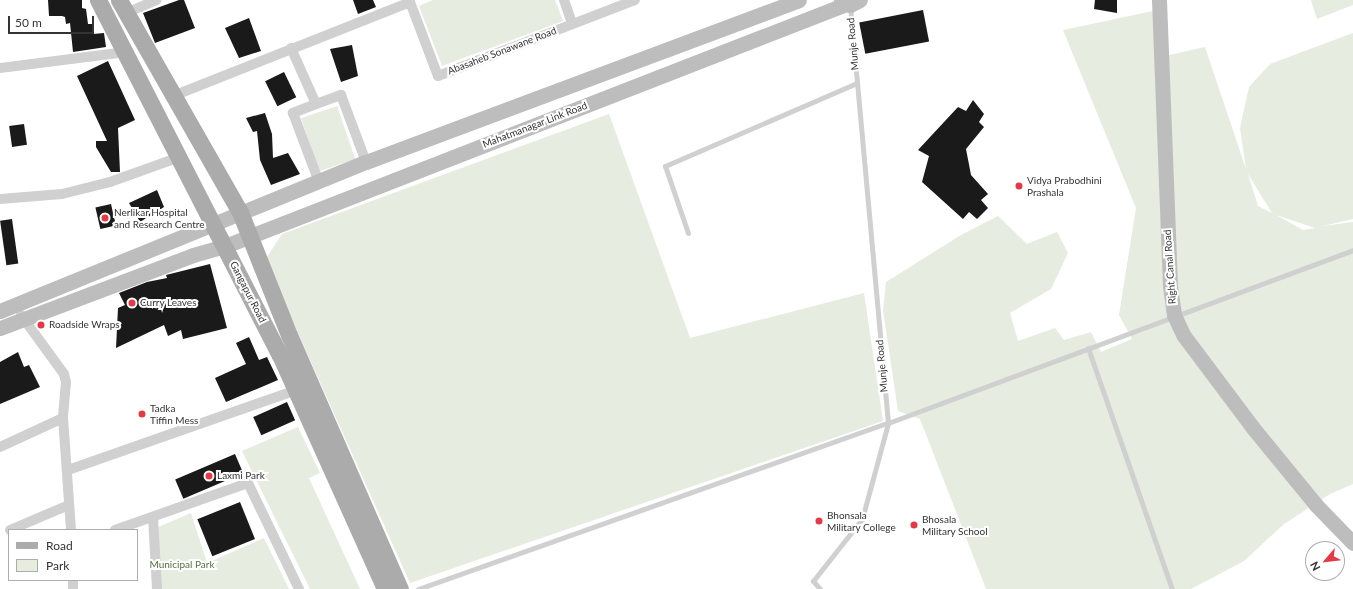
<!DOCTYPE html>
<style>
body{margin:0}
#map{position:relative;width:1353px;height:589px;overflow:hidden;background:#fff;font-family:Lato,sans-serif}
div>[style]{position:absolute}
.green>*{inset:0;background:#e6ecdf;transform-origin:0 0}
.building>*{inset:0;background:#1a1a1a;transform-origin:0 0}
.lane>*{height:5px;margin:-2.5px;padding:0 2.5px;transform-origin:2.5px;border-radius:2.5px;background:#d0d0d0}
.street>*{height:10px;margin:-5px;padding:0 5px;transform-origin:5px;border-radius:5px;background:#d0d0d0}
.secondary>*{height:15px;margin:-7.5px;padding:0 7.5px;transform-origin:7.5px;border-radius:7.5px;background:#bdbdbd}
.primary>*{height:17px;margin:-8.5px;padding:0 8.5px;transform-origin:8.5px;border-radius:8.5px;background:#ababab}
.dots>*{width:11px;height:11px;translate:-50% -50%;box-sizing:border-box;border:2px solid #fff;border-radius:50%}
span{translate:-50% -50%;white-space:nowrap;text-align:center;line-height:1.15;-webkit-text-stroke:4px #fff;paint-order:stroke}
.street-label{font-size:10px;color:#333}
.poi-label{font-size:10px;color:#333}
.left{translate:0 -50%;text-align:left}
.park-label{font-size:10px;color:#56703f}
.legend{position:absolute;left:8px;top:529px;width:130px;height:52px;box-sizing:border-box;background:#fff;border:1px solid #adadad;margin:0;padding:5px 7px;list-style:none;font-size:12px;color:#333}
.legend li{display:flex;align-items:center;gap:8px;height:20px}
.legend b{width:20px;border:1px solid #adadad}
.north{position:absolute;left:1305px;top:541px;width:40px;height:40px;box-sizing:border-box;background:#fff;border:1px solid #adadad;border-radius:50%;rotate:242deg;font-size:11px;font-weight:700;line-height:16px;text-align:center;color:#333}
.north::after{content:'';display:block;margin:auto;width:14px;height:18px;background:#e63946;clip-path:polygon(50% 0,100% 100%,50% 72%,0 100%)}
.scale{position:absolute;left:8px;top:16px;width:86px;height:18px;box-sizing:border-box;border:2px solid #333;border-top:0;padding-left:5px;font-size:12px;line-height:14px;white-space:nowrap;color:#333;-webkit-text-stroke:3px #fff;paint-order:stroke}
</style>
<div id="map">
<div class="green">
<div style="clip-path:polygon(433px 0,555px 0,563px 21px,442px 66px,419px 6px)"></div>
<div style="clip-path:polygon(1311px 0,1353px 0,1353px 5px,1317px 19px)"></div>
<div style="clip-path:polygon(evenodd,1153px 11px,1156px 58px,1205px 47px,1246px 169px,1240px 128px,1249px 87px,1270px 64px,1353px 33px,1353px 219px,1323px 226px,1353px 222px,1353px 484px,1330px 494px,1284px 524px,1244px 561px,1191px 589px,986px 589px,920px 419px,898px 411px,883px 310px,886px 282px,961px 235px,998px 216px,1027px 244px,1057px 232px,1068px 253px,1051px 289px,1010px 313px,1018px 341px,1055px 328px,1064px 340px,1091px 332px,1101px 352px,1132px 339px,1119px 315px,1136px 208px,1063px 30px,1153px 11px,1248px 174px,1272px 213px,1258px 206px,1248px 174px,1153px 11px,1276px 215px,1315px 228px,1303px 230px,1276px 215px)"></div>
<div style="left:337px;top:106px;width:56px;height:38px;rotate:71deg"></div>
<div style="clip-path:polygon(609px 114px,690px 338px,864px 293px,883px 421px,410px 583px,280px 293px,267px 257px,282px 234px)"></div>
<div style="clip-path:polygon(298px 427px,320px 473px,309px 478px,360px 589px,310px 589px,242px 451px)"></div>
<div style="clip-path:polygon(191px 513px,207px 563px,264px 538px,289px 589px,159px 589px,156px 528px)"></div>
</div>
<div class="building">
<div style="clip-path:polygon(48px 0,82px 0,82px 8px,86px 9px,88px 24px,92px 24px,93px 34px,104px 33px,106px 47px,73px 52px,70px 23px,66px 24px,65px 17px,62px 16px,49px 16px)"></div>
<div style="clip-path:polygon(179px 0,184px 0,195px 28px,155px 43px,143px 13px)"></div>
<div style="clip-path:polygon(353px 0,373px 0,376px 7px,358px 14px)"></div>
<div style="clip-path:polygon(1095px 0,1117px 0,1117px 13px,1094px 9px)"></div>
<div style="left:923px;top:10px;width:32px;height:65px;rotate:79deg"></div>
<div style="clip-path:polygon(249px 18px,261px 51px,239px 58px,225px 28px)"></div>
<div style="clip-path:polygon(352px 45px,358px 76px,341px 82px,330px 49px)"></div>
<div style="clip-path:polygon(108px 61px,135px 120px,118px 128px,120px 172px,111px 172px,96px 147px,96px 141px,107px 141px,77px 76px)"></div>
<div style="left:284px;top:72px;width:28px;height:21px;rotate:64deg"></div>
<div style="clip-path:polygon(973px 100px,984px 114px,979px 122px,984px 127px,966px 149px,971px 175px,988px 194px,981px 200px,988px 208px,977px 219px,969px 212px,963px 219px,922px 182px,929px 156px,918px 150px,958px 107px,966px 111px)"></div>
<div style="clip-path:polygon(265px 113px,272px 134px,273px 158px,288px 153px,300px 174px,271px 185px,260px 160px,257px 131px,253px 132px,246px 118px)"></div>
<div style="left:24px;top:124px;width:21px;height:15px;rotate:82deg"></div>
<div style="clip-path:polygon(157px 190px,164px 207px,140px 222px,129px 203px)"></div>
<div style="left:111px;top:204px;width:22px;height:16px;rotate:77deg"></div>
<div style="left:12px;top:219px;width:45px;height:12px;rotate:82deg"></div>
<div style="clip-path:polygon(210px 264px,227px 328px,183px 339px,181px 330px,168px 336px,164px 325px,116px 348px,118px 308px,125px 305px,119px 293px,147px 282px,167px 278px,166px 275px)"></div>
<div style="clip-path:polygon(249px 337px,259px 360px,267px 357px,278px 380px,226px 402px,215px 378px,246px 364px,236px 343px)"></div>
<div style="clip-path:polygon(18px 352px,24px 367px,29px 365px,40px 387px,0 404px,0 362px)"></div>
<div style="left:287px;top:402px;width:20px;height:37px;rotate:66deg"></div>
<div style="left:235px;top:454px;width:21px;height:65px;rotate:67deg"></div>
<div style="left:240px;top:502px;width:40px;height:46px;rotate:68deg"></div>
</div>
<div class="lane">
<div style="left:688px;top:233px;width:71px;rotate:-108.9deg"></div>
<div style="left:665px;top:166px;width:209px;rotate:-23.4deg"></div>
<div style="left:1088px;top:348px;width:255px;rotate:70.8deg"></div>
<div style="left:418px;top:589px;width:498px;rotate:-19.5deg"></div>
<div style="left:888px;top:423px;width:496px;rotate:-20.4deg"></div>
<div style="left:820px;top:589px;width:11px;rotate:-131deg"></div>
<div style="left:813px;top:581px;width:79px;rotate:-51.7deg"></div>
<div style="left:862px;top:519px;width:99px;rotate:-74.8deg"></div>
<div style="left:888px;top:423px;width:419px;rotate:-95.2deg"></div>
</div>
<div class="street">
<div style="left:564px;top:0;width:24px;rotate:71deg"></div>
<div style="left:126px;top:13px;width:33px;rotate:-23deg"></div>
<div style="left:291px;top:48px;width:61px;rotate:65.9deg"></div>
<div style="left:316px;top:104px;width:27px;rotate:-20deg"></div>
<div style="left:341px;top:95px;width:72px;rotate:69.5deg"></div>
<div style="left:0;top:68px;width:127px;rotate:-7.2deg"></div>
<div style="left:173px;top:96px;width:255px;rotate:-21.6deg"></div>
<div style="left:410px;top:2px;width:79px;rotate:69.3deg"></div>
<div style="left:438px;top:76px;width:211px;rotate:-21.1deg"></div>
<div style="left:316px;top:104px;width:25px;rotate:159deg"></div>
<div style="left:293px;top:113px;width:74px;rotate:69.4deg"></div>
<div style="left:0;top:199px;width:62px;rotate:-4.6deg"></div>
<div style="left:62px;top:194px;width:49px;rotate:-14deg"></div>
<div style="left:110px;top:182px;width:74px;rotate:-19.7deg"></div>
<div style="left:21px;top:315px;width:73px;rotate:53.9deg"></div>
<div style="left:64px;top:374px;width:8px;rotate:76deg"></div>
<div style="left:66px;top:382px;width:36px;rotate:95deg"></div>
<div style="left:63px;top:418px;width:112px;rotate:85.9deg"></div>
<div style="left:0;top:447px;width:69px;rotate:-24.7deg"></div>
<div style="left:68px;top:470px;width:242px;rotate:-19.3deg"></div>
<div style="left:153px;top:517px;width:72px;rotate:86.8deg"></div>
<div style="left:10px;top:530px;width:64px;rotate:-23deg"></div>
<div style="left:115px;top:530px;width:141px;rotate:-19.5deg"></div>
<div style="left:248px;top:483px;width:118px;rotate:64.3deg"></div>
<div style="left:73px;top:580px;width:9px;rotate:90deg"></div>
</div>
<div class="secondary">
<div style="left:841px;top:0;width:10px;rotate:29deg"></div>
<div style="left:850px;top:5px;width:11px;rotate:-27deg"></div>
<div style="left:1159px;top:0;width:286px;rotate:87.8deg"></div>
<div style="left:1170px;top:286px;width:29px;rotate:82deg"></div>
<div style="left:1174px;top:315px;width:23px;rotate:65deg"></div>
<div style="left:1184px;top:336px;width:115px;rotate:53.1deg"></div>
<div style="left:1253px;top:428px;width:99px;rotate:50.7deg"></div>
<div style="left:1316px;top:505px;width:53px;rotate:45.8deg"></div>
<div style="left:0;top:311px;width:395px;rotate:-22.2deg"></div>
<div style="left:366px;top:162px;width:462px;rotate:-20.5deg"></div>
<div style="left:0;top:328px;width:206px;rotate:-20.7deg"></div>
<div style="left:193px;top:255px;width:33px;rotate:-16deg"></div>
<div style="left:225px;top:246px;width:666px;rotate:-21.29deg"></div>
</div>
<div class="primary">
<div style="left:98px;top:0;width:399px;rotate:62.9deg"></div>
<div style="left:280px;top:355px;width:256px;rotate:65.8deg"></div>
<div style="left:119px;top:0;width:244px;rotate:60.3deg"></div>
<div style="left:240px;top:212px;width:132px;rotate:68.3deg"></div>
<div style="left:289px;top:335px;width:277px;rotate:66.4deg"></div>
</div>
<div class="dots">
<div style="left:1019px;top:186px;background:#e63946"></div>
<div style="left:105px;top:218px;background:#e63946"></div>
<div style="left:132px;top:303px;background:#e63946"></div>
<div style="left:41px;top:325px;background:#e63946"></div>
<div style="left:142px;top:414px;background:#e63946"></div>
<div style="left:209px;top:476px;background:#e63946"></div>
<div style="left:819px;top:521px;background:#e63946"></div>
<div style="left:914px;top:525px;background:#e63946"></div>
</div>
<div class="street-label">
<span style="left:853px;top:44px;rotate:-95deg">Munje Road</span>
<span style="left:502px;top:51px;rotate:-21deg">Abasaheb Sonawane Road</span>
<span style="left:535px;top:125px;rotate:-21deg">Mahatmanagar Link Road</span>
<span style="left:1170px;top:267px;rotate:-94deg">Right Canal Road</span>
<span style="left:248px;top:292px;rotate:63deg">Gangapur Road</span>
<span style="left:882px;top:366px;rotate:-95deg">Munje Road</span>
</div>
<div class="poi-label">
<span class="left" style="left:1027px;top:186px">Vidya Prabodhini<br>Prashala</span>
<span class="left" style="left:114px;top:218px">Nerlikar Hospital<br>and Research Centre</span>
<span class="left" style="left:140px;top:303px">Curry Leaves</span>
<span class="left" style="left:49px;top:325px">Roadside Wraps</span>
<span class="left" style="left:150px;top:414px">Tadka<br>Tiffin Mess</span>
<span class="left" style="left:217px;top:476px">Laxmi Park</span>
<span class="left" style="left:827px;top:521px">Bhonsala<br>Military College</span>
<span class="left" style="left:922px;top:525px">Bhosala<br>Military School</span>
</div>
<div class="park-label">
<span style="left:182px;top:565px">Municipal Park</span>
</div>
<ul class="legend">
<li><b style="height:5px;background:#ababab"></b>Road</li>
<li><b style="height:11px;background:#e6ecdf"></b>Park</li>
</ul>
<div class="north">N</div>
<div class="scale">50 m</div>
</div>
